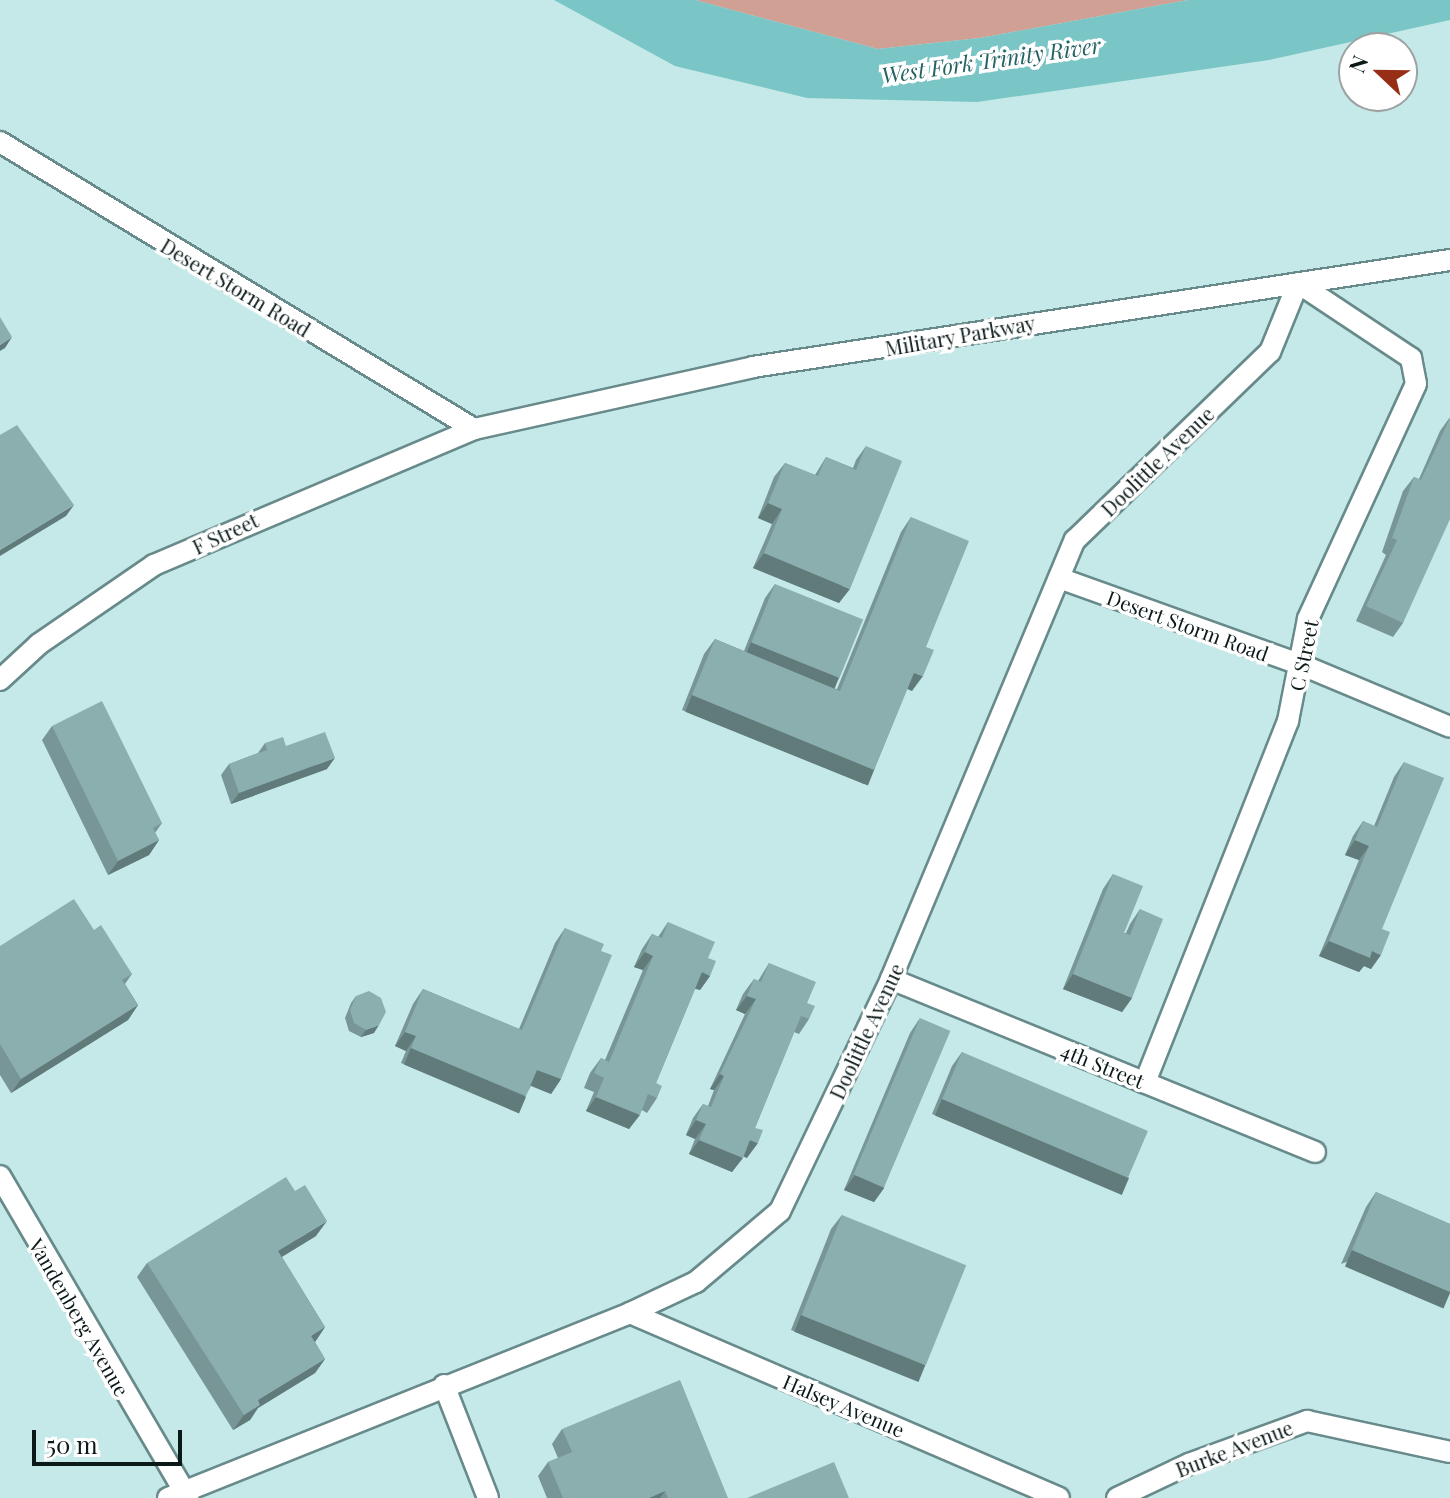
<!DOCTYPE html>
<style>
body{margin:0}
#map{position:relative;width:1450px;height:1498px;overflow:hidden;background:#c4e9e8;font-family:"Playfair Display",serif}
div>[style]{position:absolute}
.green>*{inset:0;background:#d1a095}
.water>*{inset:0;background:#7ac5c5}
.roads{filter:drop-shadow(2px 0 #688a8a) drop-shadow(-2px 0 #688a8a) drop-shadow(0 2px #688a8a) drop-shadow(0 -2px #688a8a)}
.minor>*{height:20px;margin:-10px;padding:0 10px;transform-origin:10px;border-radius:10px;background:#fff}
.wall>*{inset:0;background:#789696}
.shaded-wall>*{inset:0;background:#617a7a;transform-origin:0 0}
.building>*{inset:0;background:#8baeae;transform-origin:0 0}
span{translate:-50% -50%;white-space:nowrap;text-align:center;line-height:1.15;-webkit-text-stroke:7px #fff;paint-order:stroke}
.street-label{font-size:20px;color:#0b1919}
.water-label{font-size:22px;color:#246263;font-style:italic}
.north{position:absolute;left:1338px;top:32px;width:80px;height:80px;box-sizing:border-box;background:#fff;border:2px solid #9da3a3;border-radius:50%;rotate:292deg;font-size:22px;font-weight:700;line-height:32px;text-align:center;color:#0b1919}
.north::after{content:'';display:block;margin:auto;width:28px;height:36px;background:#972f17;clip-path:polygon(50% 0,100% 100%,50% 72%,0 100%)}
.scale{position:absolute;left:32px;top:1430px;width:150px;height:36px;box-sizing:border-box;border:4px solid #0b1919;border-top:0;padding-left:10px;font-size:24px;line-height:28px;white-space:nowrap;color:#0b1919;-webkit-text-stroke:6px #fff;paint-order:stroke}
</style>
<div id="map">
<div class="green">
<div style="clip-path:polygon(695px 0,1188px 0,980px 38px,878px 49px)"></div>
</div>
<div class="water">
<div style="clip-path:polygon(554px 0,695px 0,878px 49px,980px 38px,1188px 0,1450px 0,1450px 20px,1269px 60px,977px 102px,807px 98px,675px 66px)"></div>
</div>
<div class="roads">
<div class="minor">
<div style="left:0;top:142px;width:554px;rotate:31.19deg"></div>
<div style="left:1059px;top:578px;width:258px;rotate:19.7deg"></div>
<div style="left:1302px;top:665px;width:160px;rotate:22.7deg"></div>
<div style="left:0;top:680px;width:53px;rotate:-42.7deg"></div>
<div style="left:39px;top:644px;width:140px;rotate:-34.5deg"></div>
<div style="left:154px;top:565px;width:348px;rotate:-23deg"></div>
<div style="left:474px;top:429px;width:286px;rotate:-12.5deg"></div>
<div style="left:753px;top:367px;width:705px;rotate:-8.73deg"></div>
<div style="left:891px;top:979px;width:458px;rotate:22.2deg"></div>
<div style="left:0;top:1176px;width:373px;rotate:59.7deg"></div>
<div style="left:630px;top:1313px;width:467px;rotate:23.3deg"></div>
<div style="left:444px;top:1385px;width:121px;rotate:68.7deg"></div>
<div style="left:168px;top:1498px;width:498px;rotate:-21.8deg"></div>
<div style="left:630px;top:1313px;width:73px;rotate:-25.2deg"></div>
<div style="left:696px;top:1282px;width:110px;rotate:-40.2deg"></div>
<div style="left:780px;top:1211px;width:257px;rotate:-64.4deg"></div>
<div style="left:891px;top:979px;width:476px;rotate:-67.3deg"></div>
<div style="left:1075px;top:540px;width:271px;rotate:-44deg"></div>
<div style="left:1270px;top:352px;width:74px;rotate:-67.9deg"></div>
<div style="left:1298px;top:283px;width:136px;rotate:33.6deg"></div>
<div style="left:1411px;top:358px;width:26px;rotate:79deg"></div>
<div style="left:1416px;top:384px;width:259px;rotate:114.7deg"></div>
<div style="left:1308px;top:619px;width:104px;rotate:101.1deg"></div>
<div style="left:1288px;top:721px;width:389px;rotate:111.6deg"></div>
<div style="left:1117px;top:1498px;width:80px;rotate:-25.3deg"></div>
<div style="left:1189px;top:1464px;width:126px;rotate:-20deg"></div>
<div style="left:1307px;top:1421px;width:146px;rotate:12.2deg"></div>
</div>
</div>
<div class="wall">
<div style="clip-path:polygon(1450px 417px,1403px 623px,1393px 637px,1356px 621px,1386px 555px,1382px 552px,1403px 491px,1414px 477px,1419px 479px,1440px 431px)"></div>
<div style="clip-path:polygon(866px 446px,839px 603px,753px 568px,772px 524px,758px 518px,774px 477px,785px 463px,815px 475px,826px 457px,853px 468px,856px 460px)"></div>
<div style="clip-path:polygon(911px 517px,926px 647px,912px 691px,907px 689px,874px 770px,864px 784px,682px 710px,704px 654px,715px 639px,744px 651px,765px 598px,775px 584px,839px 678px,832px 688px,837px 689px,901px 532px)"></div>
<div style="clip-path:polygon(52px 726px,162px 823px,155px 833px,159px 840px,149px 855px,108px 875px,42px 740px)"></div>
<div style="clip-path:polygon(265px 743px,327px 769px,231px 804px,221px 775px,229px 764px,258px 753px)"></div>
<div style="clip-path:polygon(1404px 762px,1382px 929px,1371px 969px,1364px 966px,1359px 972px,1319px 956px,1359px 860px,1345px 855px,1353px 836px,1363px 821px,1374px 826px,1394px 777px)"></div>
<div style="clip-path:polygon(1113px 874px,1124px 933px,1126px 933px,1130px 924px,1140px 909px,1132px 998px,1122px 1012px,1063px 989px,1103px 889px)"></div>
<div style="clip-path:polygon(668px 922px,708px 958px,710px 976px,700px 990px,695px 989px,656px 1083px,657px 1098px,647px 1113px,642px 1110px,629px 1129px,586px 1111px,594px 1092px,584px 1088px,590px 1073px,601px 1058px,605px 1060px,643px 970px,634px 967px,642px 949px,652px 934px,658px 937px)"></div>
<div style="clip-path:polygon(565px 928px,561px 1079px,551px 1094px,531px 1086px,516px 1111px,401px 1063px,406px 1051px,395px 1046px,413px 1004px,423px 989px,519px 1029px,555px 943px)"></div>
<div style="clip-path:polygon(94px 930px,132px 974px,125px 984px,138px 1005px,128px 1020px,11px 1093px,0 1075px,0 946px)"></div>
<div style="clip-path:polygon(769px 963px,807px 1003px,809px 1019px,799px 1034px,794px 1032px,755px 1128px,747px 1158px,743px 1156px,732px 1172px,689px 1154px,695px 1139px,686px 1135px,693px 1118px,703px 1104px,708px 1106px,714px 1090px,710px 1089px,745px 1014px,736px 1010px,743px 994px,754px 979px,758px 981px)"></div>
<div style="clip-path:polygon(356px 996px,374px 1033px,361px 1037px,349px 1031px,345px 1018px,351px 1003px)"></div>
<div style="clip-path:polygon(920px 1018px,884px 1188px,874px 1202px,844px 1190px,910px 1033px)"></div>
<div style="clip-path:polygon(962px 1052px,1129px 1178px,1118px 1192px,932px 1114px,952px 1066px)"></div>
<div style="clip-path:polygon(1376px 1192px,1450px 1224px,1341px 1264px,1366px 1207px)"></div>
<div style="clip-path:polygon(842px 1215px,925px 1366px,915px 1380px,791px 1330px,831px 1229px)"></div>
<div style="clip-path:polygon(316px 1236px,282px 1257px,325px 1327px,315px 1342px,325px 1359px,315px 1373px,258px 1408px,250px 1420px,233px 1430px,137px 1277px,147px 1263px)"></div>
<div style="clip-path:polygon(562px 1429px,728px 1498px,547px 1498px,538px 1476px,548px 1462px,558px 1458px,552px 1444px)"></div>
</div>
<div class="shaded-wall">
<div style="clip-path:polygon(12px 337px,5px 348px,0 351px,0 345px)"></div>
<div style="clip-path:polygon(768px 503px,782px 509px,772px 524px,758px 518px)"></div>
<div style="clip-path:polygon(74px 505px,66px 516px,0 556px,0 550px)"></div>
<div style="clip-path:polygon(764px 553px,850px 589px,839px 603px,753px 568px)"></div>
<div style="left:751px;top:642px;width:95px;height:18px;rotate:22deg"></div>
<div style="clip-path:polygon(914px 673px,923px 676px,912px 691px,904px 687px)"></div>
<div style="left:692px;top:695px;width:197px;height:18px;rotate:22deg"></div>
<div style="clip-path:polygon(335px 758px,327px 769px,231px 804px,239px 793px)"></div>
<div style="clip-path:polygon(159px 840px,149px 855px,108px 875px,118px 861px)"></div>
<div style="clip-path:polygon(1355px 840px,1369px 846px,1359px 860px,1345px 855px)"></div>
<div style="clip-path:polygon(1329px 941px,1372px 951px,1381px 955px,1371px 969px,1364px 966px,1359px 972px,1319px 956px)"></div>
<div style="clip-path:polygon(645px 952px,653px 956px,643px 970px,634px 967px)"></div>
<div style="clip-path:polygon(702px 972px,710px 976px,700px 990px,692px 987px)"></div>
<div style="clip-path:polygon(1073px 974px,1132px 998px,1122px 1012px,1063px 989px)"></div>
<div style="clip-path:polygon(747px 996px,756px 999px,745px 1014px,736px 1010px)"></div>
<div style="clip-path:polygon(138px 1005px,128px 1020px,11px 1093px,21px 1079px)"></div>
<div style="clip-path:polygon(379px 1025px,374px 1033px,361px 1037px,366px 1030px)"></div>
<div style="clip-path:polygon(405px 1032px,416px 1036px,406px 1051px,395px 1046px)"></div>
<div style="left:411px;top:1048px;width:125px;height:18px;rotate:23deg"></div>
<div style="clip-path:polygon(537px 1070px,561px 1079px,551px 1094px,527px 1084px)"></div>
<div style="clip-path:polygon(720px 1074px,724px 1076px,714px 1090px,710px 1089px)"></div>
<div style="clip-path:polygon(596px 1097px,640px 1115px,629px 1129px,586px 1111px)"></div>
<div style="left:942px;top:1099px;width:203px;height:18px;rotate:23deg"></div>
<div style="clip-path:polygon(696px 1120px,706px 1124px,695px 1139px,686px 1135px)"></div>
<div style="clip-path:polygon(699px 1140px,743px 1158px,732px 1172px,689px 1154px)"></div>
<div style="clip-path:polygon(750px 1140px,758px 1143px,747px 1158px,740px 1155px)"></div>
<div style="clip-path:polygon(855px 1175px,884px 1188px,874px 1202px,844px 1190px)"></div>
<div style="clip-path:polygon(327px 1221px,316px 1236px,268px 1265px,278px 1251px)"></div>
<div style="left:1352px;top:1250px;width:107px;height:18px;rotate:23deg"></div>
<div style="left:801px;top:1315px;width:134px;height:18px;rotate:22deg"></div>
<div style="clip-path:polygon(325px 1327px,315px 1342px,311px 1336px)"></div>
<div style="clip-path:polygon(325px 1359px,315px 1373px,258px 1408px,250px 1420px,233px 1430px,244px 1415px,258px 1400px)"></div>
<div style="clip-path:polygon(665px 1491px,660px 1498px,649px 1498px)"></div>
</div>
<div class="building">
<div style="clip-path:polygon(0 317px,12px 337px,0 345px)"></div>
<div style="clip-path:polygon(1450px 418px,1450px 519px,1403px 623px,1366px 606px,1397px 540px,1392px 538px,1414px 477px,1421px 480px)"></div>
<div style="clip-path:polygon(17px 425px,74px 505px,0 550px,0 435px)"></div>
<div style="clip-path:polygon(866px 446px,902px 461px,850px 589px,764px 553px,782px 509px,768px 503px,785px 463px,818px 476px,826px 457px,856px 470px)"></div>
<div style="clip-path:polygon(911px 517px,969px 541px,926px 647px,934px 650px,923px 676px,914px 673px,874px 770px,692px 695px,715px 639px,840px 691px)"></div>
<div style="left:775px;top:584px;width:95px;height:63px;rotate:22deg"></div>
<div style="clip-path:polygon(102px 701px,162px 823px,153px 828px,159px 840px,118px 861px,52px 726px)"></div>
<div style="clip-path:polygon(325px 732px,335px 758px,239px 793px,229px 764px,267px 750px,265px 743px,283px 737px,286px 746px)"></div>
<div style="clip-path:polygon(1404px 762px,1444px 778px,1382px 929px,1390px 932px,1381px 955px,1372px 951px,1370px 958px,1329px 941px,1369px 846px,1355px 840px,1363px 821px,1377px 827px)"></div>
<div style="clip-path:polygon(1113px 874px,1143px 886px,1124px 933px,1130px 935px,1140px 909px,1163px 919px,1132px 998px,1073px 974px)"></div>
<div style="clip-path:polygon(74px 899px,94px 930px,101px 925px,132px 974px,122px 980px,138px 1005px,21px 1079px,0 1044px,0 946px)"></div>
<div style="clip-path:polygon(668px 922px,715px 942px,708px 958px,716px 961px,710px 976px,702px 972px,656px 1083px,662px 1086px,657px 1098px,648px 1094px,640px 1115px,596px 1097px,604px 1078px,594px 1073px,601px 1058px,609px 1062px,653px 956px,645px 952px,652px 934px,662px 938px)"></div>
<div style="clip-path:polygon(565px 928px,604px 944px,601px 951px,612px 955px,561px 1079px,537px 1070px,526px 1096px,411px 1048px,416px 1036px,405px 1032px,423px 989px,522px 1030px)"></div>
<div style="clip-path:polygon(769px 963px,816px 982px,807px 1003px,815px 1006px,809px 1019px,801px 1016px,755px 1128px,763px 1130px,758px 1143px,750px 1140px,743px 1158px,699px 1140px,706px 1124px,696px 1120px,703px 1104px,711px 1107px,724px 1076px,720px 1074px,756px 999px,747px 996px,754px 979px,761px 982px)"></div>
<div style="clip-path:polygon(369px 991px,381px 998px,386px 1012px,379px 1025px,366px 1030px,354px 1023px,350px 1010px,356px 996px)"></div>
<div style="left:920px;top:1018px;width:33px;height:170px;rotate:23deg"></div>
<div style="left:962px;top:1052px;width:202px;height:51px;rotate:23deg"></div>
<div style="clip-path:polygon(286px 1177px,295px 1191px,305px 1185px,327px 1221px,278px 1251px,325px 1327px,311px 1336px,325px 1359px,258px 1400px,260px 1405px,244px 1415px,147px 1263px)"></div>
<div style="clip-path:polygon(1376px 1192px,1450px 1224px,1450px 1292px,1352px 1250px)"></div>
<div style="left:842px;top:1215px;width:134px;height:108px;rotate:22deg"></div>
<div style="clip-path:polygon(680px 1380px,728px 1498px,668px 1498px,665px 1491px,649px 1498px,563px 1498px,548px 1462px,572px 1452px,562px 1429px)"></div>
<div style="clip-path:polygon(834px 1462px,849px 1498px,747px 1498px)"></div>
</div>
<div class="street-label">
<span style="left:236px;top:287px;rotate:31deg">Desert Storm Road</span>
<span style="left:960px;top:335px;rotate:-10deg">Military Parkway</span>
<span style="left:1157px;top:461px;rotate:-44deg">Doolittle Avenue</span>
<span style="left:225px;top:533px;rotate:-25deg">F Street</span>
<span style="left:1188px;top:625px;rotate:20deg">Desert Storm Road</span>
<span style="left:1303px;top:655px;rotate:-78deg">C Street</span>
<span style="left:866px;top:1031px;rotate:-65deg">Doolittle Avenue</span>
<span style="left:1103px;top:1065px;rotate:22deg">4th Street</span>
<span style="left:80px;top:1317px;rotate:60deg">Vandenberg Avenue</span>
<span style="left:844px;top:1405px;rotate:23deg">Halsey Avenue</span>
<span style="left:1234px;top:1448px;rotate:-21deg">Burke Avenue</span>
</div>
<div class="water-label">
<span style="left:991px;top:60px;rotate:-8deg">West Fork Trinity River</span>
</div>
<div class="north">N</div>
<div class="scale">50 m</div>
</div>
